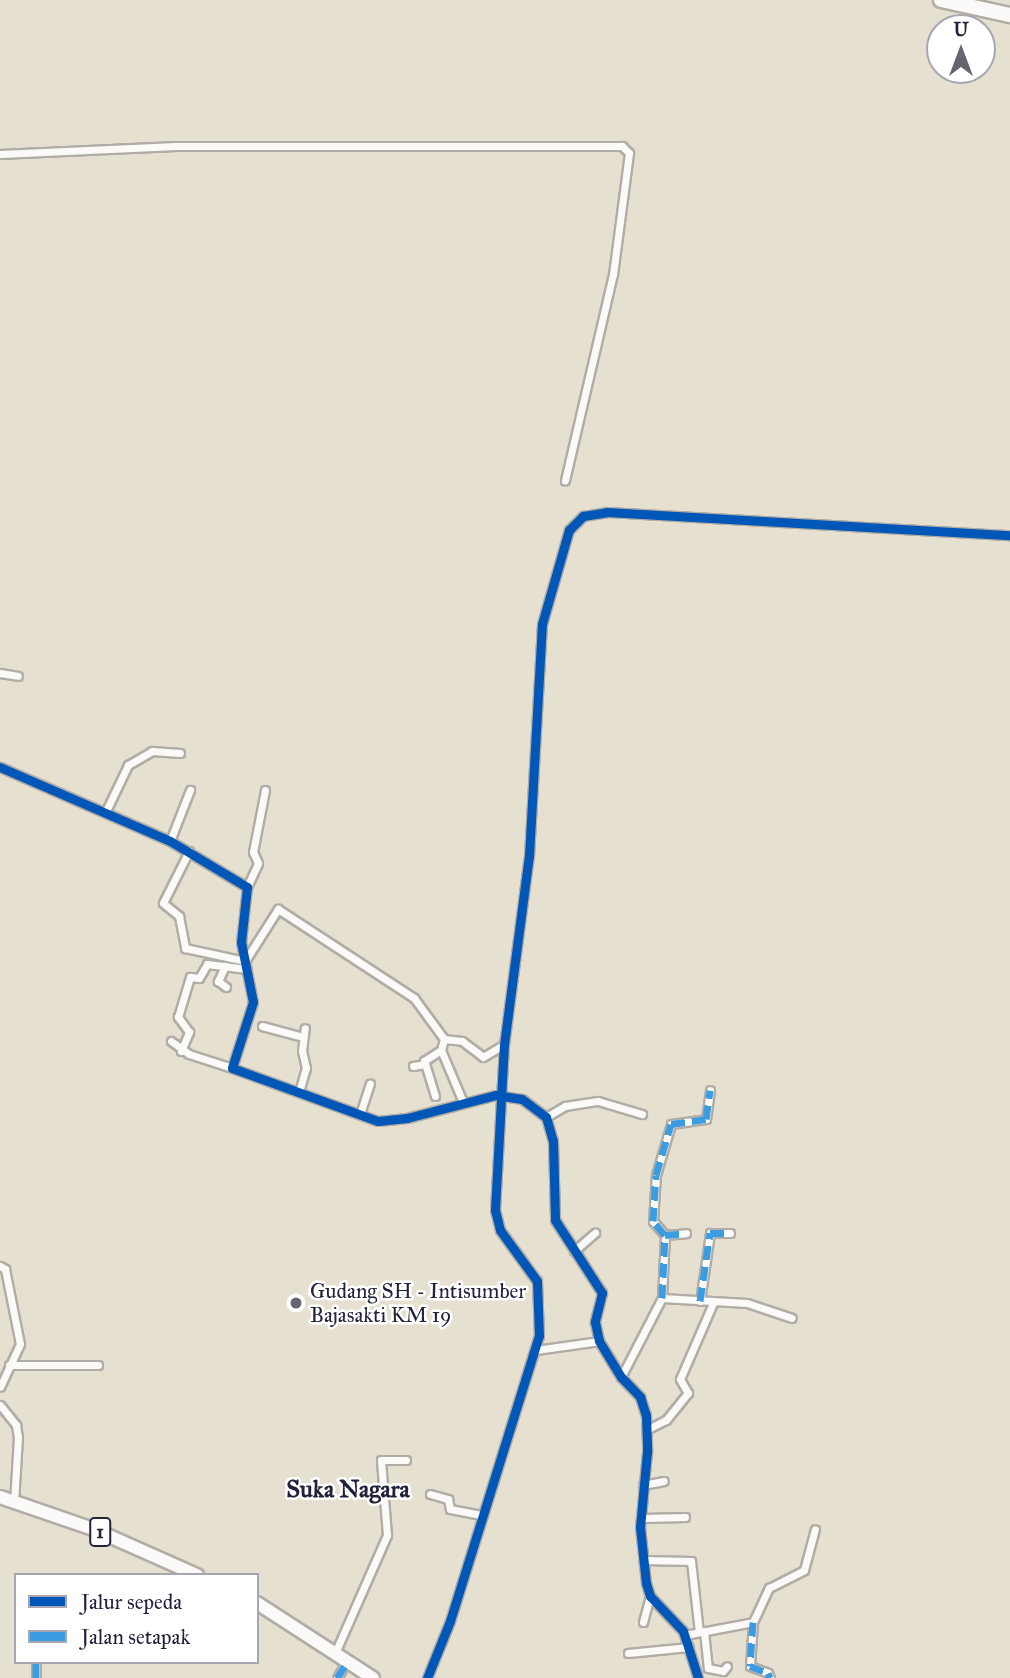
<!DOCTYPE html>
<style>
body{margin:0}
#map{position:relative;width:1010px;height:1678px;overflow:hidden;background:#e5e0d0;font-family:"IM FELL Great Primer",serif}
div>[style]{position:absolute}
.roads{filter:drop-shadow(2px 0 #b1ada6) drop-shadow(-2px 0 #b1ada6) drop-shadow(0 2px #b1ada6) drop-shadow(0 -2px #b1ada6)}
.minor>*{height:7px;margin:-3.5px;padding:0 3.5px;transform-origin:3.5px;border-radius:3.5px;background:#fbfaf8}
.trunk>*{height:12px;margin:-6px;padding:0 6px;transform-origin:6px;border-radius:6px;background:#fbfaf8}
.motorway>*{height:14px;margin:-7px;padding:0 7px;transform-origin:7px;border-radius:7px;background:#fbfaf8}
.quiet>*{height:7px;margin-top:-3.5px;transform-origin:0;background:repeating-linear-gradient(90deg,#3c9ce2 0 14px,transparent 0 21px)}
.cycleway>*{height:9px;margin:-4.5px;padding:0 4.5px;transform-origin:4.5px;border-radius:4.5px;background:#0057b8}
.dots>*{width:19px;height:19px;translate:-50% -50%;box-sizing:border-box;border:4px solid #fff;border-radius:50%}
span{translate:-50% -50%;white-space:nowrap;text-align:center;line-height:1.15;-webkit-text-stroke:5px #fff;paint-order:stroke}
.shield-label span{padding:2px 5px;background:#fff;border:2px solid;border-radius:5px;-webkit-text-stroke-width:0}
.shield-label{font-size:19px;color:#22223b;font-weight:700}
.poi-label{font-size:21px;color:#22223b}
.left{translate:0 -50%;text-align:left}
.quarter-label{font-size:24px;color:#22223b;font-weight:700}
.legend{position:absolute;left:14px;top:1573px;width:245px;height:91px;box-sizing:border-box;background:#fff;border:2px solid #a7a7b1;margin:0;padding:9px 12px;list-style:none;font-size:21px;color:#22223b}
.legend li{display:flex;align-items:center;gap:14px;height:35px}
.legend b{width:35px;border:2px solid #a7a7b1}
.north{position:absolute;left:926px;top:14px;width:70px;height:70px;box-sizing:border-box;background:#fff;border:2px solid #a7a7b1;border-radius:50%;rotate:0deg;font-size:19px;font-weight:700;line-height:28px;text-align:center;color:#22223b}
.north::after{content:'';display:block;margin:auto;width:24px;height:32px;background:#66646f;clip-path:polygon(50% 0,100% 100%,50% 72%,0 100%)}
</style>
<div id="map">
<div class="roads">
<div class="minor">
<div style="left:0;top:154px;width:176px;rotate:-2.6deg"></div>
<div style="left:176px;top:146px;width:446px"></div>
<div style="left:622px;top:146px;width:10px;rotate:45deg"></div>
<div style="left:629px;top:153px;width:122px;rotate:97.5deg"></div>
<div style="left:613px;top:274px;width:212px;rotate:103.1deg"></div>
<div style="left:0;top:673px;width:18px;rotate:9deg"></div>
<div style="left:0;top:767px;width:185px;rotate:23.5deg"></div>
<div style="left:170px;top:841px;width:90px;rotate:30.9deg"></div>
<div style="left:247px;top:887px;width:55px;rotate:96.2deg"></div>
<div style="left:241px;top:942px;width:61px;rotate:78.7deg"></div>
<div style="left:253px;top:1002px;width:69px;rotate:107.7deg"></div>
<div style="left:232px;top:1068px;width:155px;rotate:20deg"></div>
<div style="left:378px;top:1121px;width:29px;rotate:-6deg"></div>
<div style="left:407px;top:1118px;width:92px;rotate:-14.5deg"></div>
<div style="left:496px;top:1095px;width:26px;rotate:9deg"></div>
<div style="left:522px;top:1099px;width:30px;rotate:37deg"></div>
<div style="left:546px;top:1117px;width:25px;rotate:74deg"></div>
<div style="left:553px;top:1141px;width:79px;rotate:88.5deg"></div>
<div style="left:555px;top:1220px;width:87px;rotate:57.2deg"></div>
<div style="left:602px;top:1293px;width:30px;rotate:104deg"></div>
<div style="left:595px;top:1322px;width:19px;rotate:78deg"></div>
<div style="left:599px;top:1341px;width:42px;rotate:58.6deg"></div>
<div style="left:621px;top:1377px;width:28px;rotate:46deg"></div>
<div style="left:640px;top:1397px;width:19px;rotate:72deg"></div>
<div style="left:646px;top:1415px;width:37px;rotate:88deg"></div>
<div style="left:647px;top:1452px;width:75px;rotate:95.3deg"></div>
<div style="left:640px;top:1527px;width:56px;rotate:83.9deg"></div>
<div style="left:646px;top:1583px;width:14px;rotate:73deg"></div>
<div style="left:650px;top:1596px;width:48px;rotate:46.7deg"></div>
<div style="left:683px;top:1631px;width:49px;rotate:72.3deg"></div>
<div style="left:106px;top:811px;width:51px;rotate:-64.4deg"></div>
<div style="left:128px;top:765px;width:28px;rotate:-30deg"></div>
<div style="left:152px;top:751px;width:28px;rotate:4deg"></div>
<div style="left:170px;top:841px;width:55px;rotate:-68.6deg"></div>
<div style="left:189px;top:851px;width:58px;rotate:116.6deg"></div>
<div style="left:163px;top:903px;width:21px;rotate:39deg"></div>
<div style="left:179px;top:916px;width:33px;rotate:79deg"></div>
<div style="left:185px;top:948px;width:61px;rotate:12.2deg"></div>
<div style="left:245px;top:961px;width:62px;rotate:-57.6deg"></div>
<div style="left:278px;top:909px;width:163px;rotate:33.2deg"></div>
<div style="left:414px;top:998px;width:51px;rotate:53.8deg"></div>
<div style="left:444px;top:1039px;width:11px;rotate:105deg"></div>
<div style="left:441px;top:1050px;width:56px;rotate:67.1deg"></div>
<div style="left:247px;top:887px;width:26px;rotate:-65deg"></div>
<div style="left:258px;top:863px;width:12px;rotate:-114deg"></div>
<div style="left:253px;top:852px;width:63px;rotate:-79deg"></div>
<div style="left:225px;top:966px;width:17px;rotate:115deg"></div>
<div style="left:218px;top:981px;width:10px;rotate:37deg"></div>
<div style="left:262px;top:1026px;width:42px;rotate:15deg"></div>
<div style="left:444px;top:1039px;width:18px;rotate:6deg"></div>
<div style="left:462px;top:1041px;width:26px;rotate:37deg"></div>
<div style="left:483px;top:1057px;width:23px;rotate:-31deg"></div>
<div style="left:171px;top:1041px;width:22px;rotate:36deg"></div>
<div style="left:189px;top:1054px;width:45px;rotate:18deg"></div>
<div style="left:181px;top:1051px;width:21px;rotate:-67deg"></div>
<div style="left:189px;top:1032px;width:19px;rotate:-126deg"></div>
<div style="left:178px;top:1017px;width:42px;rotate:-73.3deg"></div>
<div style="left:190px;top:977px;width:9px;rotate:6deg"></div>
<div style="left:199px;top:978px;width:16px;rotate:-60deg"></div>
<div style="left:207px;top:964px;width:40px;rotate:7.1deg"></div>
<div style="left:413px;top:1066px;width:12px;rotate:-9deg"></div>
<div style="left:299px;top:1092px;width:25px;rotate:-74deg"></div>
<div style="left:306px;top:1068px;width:17px;rotate:-103deg"></div>
<div style="left:302px;top:1051px;width:23px;rotate:-83deg"></div>
<div style="left:435px;top:1096px;width:37px;rotate:-107deg"></div>
<div style="left:424px;top:1061px;width:20px;rotate:-33deg"></div>
<div style="left:360px;top:1114px;width:32px;rotate:-72deg"></div>
<div style="left:546px;top:1117px;width:22px;rotate:-30deg"></div>
<div style="left:565px;top:1106px;width:33px;rotate:-9deg"></div>
<div style="left:598px;top:1101px;width:46px;rotate:16.5deg"></div>
<div style="left:665px;top:1235px;width:21px;rotate:-5deg"></div>
<div style="left:574px;top:1251px;width:28px;rotate:-41deg"></div>
<div style="left:0;top:1266px;width:6px;rotate:31deg"></div>
<div style="left:5px;top:1269px;width:76px;rotate:78.7deg"></div>
<div style="left:20px;top:1344px;width:47px;rotate:114.9deg"></div>
<div style="left:662px;top:1298px;width:63px;rotate:-87.3deg"></div>
<div style="left:665px;top:1235px;width:18px;rotate:-131deg"></div>
<div style="left:653px;top:1221px;width:46px;rotate:-86.3deg"></div>
<div style="left:656px;top:1175px;width:53px;rotate:-73.6deg"></div>
<div style="left:671px;top:1124px;width:35px;rotate:-8deg"></div>
<div style="left:706px;top:1119px;width:29px;rotate:-82deg"></div>
<div style="left:700px;top:1301px;width:69px;rotate:-81.6deg"></div>
<div style="left:710px;top:1233px;width:20px"></div>
<div style="left:536px;top:1350px;width:64px;rotate:-8.1deg"></div>
<div style="left:9px;top:1365px;width:89px"></div>
<div style="left:621px;top:1377px;width:89px;rotate:-62.6deg"></div>
<div style="left:662px;top:1298px;width:85px;rotate:3.4deg"></div>
<div style="left:747px;top:1303px;width:47px;rotate:18.4deg"></div>
<div style="left:0;top:1405px;width:26px;rotate:51deg"></div>
<div style="left:16px;top:1425px;width:12px;rotate:81deg"></div>
<div style="left:18px;top:1437px;width:65px;rotate:93.5deg"></div>
<div style="left:648px;top:1429px;width:20px;rotate:-27deg"></div>
<div style="left:666px;top:1420px;width:35px;rotate:-51deg"></div>
<div style="left:688px;top:1393px;width:16px;rotate:-120deg"></div>
<div style="left:680px;top:1379px;width:83px;rotate:-66.5deg"></div>
<div style="left:643px;top:1485px;width:21px;rotate:-11deg"></div>
<div style="left:430px;top:1494px;width:19px;rotate:16deg"></div>
<div style="left:448px;top:1499px;width:10px;rotate:79deg"></div>
<div style="left:450px;top:1509px;width:33px;rotate:11deg"></div>
<div style="left:644px;top:1518px;width:41px;rotate:-1.4deg"></div>
<div style="left:643px;top:1560px;width:48px;rotate:1.2deg"></div>
<div style="left:691px;top:1561px;width:71px;rotate:83.6deg"></div>
<div style="left:643px;top:1622px;width:27px;rotate:-75deg"></div>
<div style="left:753px;top:1622px;width:44px;rotate:93.9deg"></div>
<div style="left:750px;top:1666px;width:19px;rotate:21deg"></div>
<div style="left:768px;top:1673px;width:5px;rotate:68deg"></div>
<div style="left:704px;top:1631px;width:37px;rotate:84deg"></div>
<div style="left:708px;top:1668px;width:15px;rotate:11deg"></div>
<div style="left:723px;top:1671px;width:6px;rotate:-51deg"></div>
<div style="left:685px;top:1635px;width:69px;rotate:-10.8deg"></div>
<div style="left:753px;top:1622px;width:38px;rotate:-65deg"></div>
<div style="left:769px;top:1588px;width:39px;rotate:-27deg"></div>
<div style="left:804px;top:1570px;width:42px;rotate:-75deg"></div>
<div style="left:335px;top:1653px;width:129px;rotate:-66.2deg"></div>
<div style="left:387px;top:1535px;width:75px;rotate:-94.6deg"></div>
<div style="left:381px;top:1460px;width:25px"></div>
<div style="left:628px;top:1653px;width:61px;rotate:-5.6deg"></div>
<div style="left:36px;top:1678px;width:16px;rotate:-90deg"></div>
<div style="left:337px;top:1678px;width:20px;rotate:-60deg"></div>
<div style="left:427px;top:1678px;width:61px;rotate:-68deg"></div>
<div style="left:450px;top:1621px;width:299px;rotate:-72.7deg"></div>
<div style="left:539px;top:1336px;width:55px;rotate:-92.1deg"></div>
<div style="left:537px;top:1281px;width:63px;rotate:-126deg"></div>
<div style="left:500px;top:1230px;width:21px;rotate:-104deg"></div>
<div style="left:495px;top:1210px;width:165px;rotate:-86.9deg"></div>
<div style="left:504px;top:1045px;width:191px;rotate:-82.5deg"></div>
<div style="left:529px;top:856px;width:232px;rotate:-86.8deg"></div>
<div style="left:542px;top:624px;width:98px;rotate:-74deg"></div>
<div style="left:569px;top:530px;width:20px;rotate:-45deg"></div>
<div style="left:583px;top:516px;width:24px;rotate:-9deg"></div>
<div style="left:607px;top:512px;width:404px;rotate:3.3deg"></div>
</div>
<div class="trunk">
<div style="left:0;top:1497px;width:98px;rotate:19deg"></div>
<div style="left:93px;top:1529px;width:114px;rotate:23.9deg"></div>
<div style="left:257px;top:1603px;width:138px;rotate:32.9deg"></div>
</div>
<div class="motorway">
<div style="left:941px;top:0;width:71px;rotate:12.3deg"></div>
</div>
</div>
<div class="quiet">
<div style="left:665px;top:1235px;width:21px;rotate:-5deg"></div>
<div style="left:662px;top:1298px;width:63px;rotate:-87.3deg"></div>
<div style="left:665px;top:1235px;width:18px;rotate:-131deg"></div>
<div style="left:653px;top:1221px;width:46px;rotate:-86.3deg"></div>
<div style="left:656px;top:1175px;width:53px;rotate:-73.6deg"></div>
<div style="left:671px;top:1124px;width:35px;rotate:-8deg"></div>
<div style="left:706px;top:1119px;width:29px;rotate:-82deg"></div>
<div style="left:700px;top:1301px;width:69px;rotate:-81.6deg"></div>
<div style="left:710px;top:1233px;width:20px"></div>
<div style="left:753px;top:1622px;width:44px;rotate:93.9deg"></div>
<div style="left:750px;top:1666px;width:19px;rotate:21deg"></div>
<div style="left:768px;top:1673px;width:5px;rotate:68deg"></div>
<div style="left:36px;top:1678px;width:16px;rotate:-90deg"></div>
<div style="left:337px;top:1678px;width:20px;rotate:-57deg"></div>
</div>
<div class="cycleway">
<div style="left:0;top:767px;width:185px;rotate:23.5deg"></div>
<div style="left:170px;top:841px;width:90px;rotate:30.9deg"></div>
<div style="left:247px;top:887px;width:55px;rotate:96.2deg"></div>
<div style="left:241px;top:942px;width:61px;rotate:78.7deg"></div>
<div style="left:253px;top:1002px;width:69px;rotate:107.7deg"></div>
<div style="left:232px;top:1068px;width:155px;rotate:20deg"></div>
<div style="left:378px;top:1121px;width:29px;rotate:-6deg"></div>
<div style="left:407px;top:1118px;width:92px;rotate:-14.5deg"></div>
<div style="left:496px;top:1095px;width:26px;rotate:9deg"></div>
<div style="left:522px;top:1099px;width:30px;rotate:37deg"></div>
<div style="left:546px;top:1117px;width:25px;rotate:74deg"></div>
<div style="left:553px;top:1141px;width:79px;rotate:88.5deg"></div>
<div style="left:555px;top:1220px;width:87px;rotate:57.2deg"></div>
<div style="left:602px;top:1293px;width:30px;rotate:104deg"></div>
<div style="left:595px;top:1322px;width:19px;rotate:78deg"></div>
<div style="left:599px;top:1341px;width:42px;rotate:58.6deg"></div>
<div style="left:621px;top:1377px;width:28px;rotate:46deg"></div>
<div style="left:640px;top:1397px;width:19px;rotate:72deg"></div>
<div style="left:646px;top:1415px;width:37px;rotate:88deg"></div>
<div style="left:647px;top:1452px;width:75px;rotate:95.3deg"></div>
<div style="left:640px;top:1527px;width:56px;rotate:83.9deg"></div>
<div style="left:646px;top:1583px;width:14px;rotate:73deg"></div>
<div style="left:650px;top:1596px;width:48px;rotate:46.7deg"></div>
<div style="left:683px;top:1631px;width:49px;rotate:72.3deg"></div>
<div style="left:427px;top:1678px;width:61px;rotate:-68deg"></div>
<div style="left:450px;top:1621px;width:299px;rotate:-72.7deg"></div>
<div style="left:539px;top:1336px;width:55px;rotate:-92.1deg"></div>
<div style="left:537px;top:1281px;width:63px;rotate:-126deg"></div>
<div style="left:500px;top:1230px;width:21px;rotate:-104deg"></div>
<div style="left:495px;top:1210px;width:165px;rotate:-86.9deg"></div>
<div style="left:504px;top:1045px;width:191px;rotate:-82.5deg"></div>
<div style="left:529px;top:856px;width:232px;rotate:-86.8deg"></div>
<div style="left:542px;top:624px;width:98px;rotate:-74deg"></div>
<div style="left:569px;top:530px;width:20px;rotate:-45deg"></div>
<div style="left:583px;top:516px;width:24px;rotate:-9deg"></div>
<div style="left:607px;top:512px;width:404px;rotate:3.3deg"></div>
</div>
<div class="dots">
<div style="left:296px;top:1303px;background:#66646f"></div>
</div>
<div class="shield-label">
<span style="left:100px;top:1532px">1</span>
</div>
<div class="poi-label">
<span class="left" style="left:310px;top:1303px">Gudang SH - Intisumber<br>Bajasakti KM 19</span>
</div>
<div class="quarter-label">
<span style="left:348px;top:1490px">Suka Nagara</span>
</div>
<ul class="legend">
<li><b style="height:9px;background:#0057b8"></b>Jalur sepeda</li>
<li><b style="height:9px;background:#3c9ce2"></b>Jalan setapak</li>
</ul>
<div class="north">U</div>
</div>
